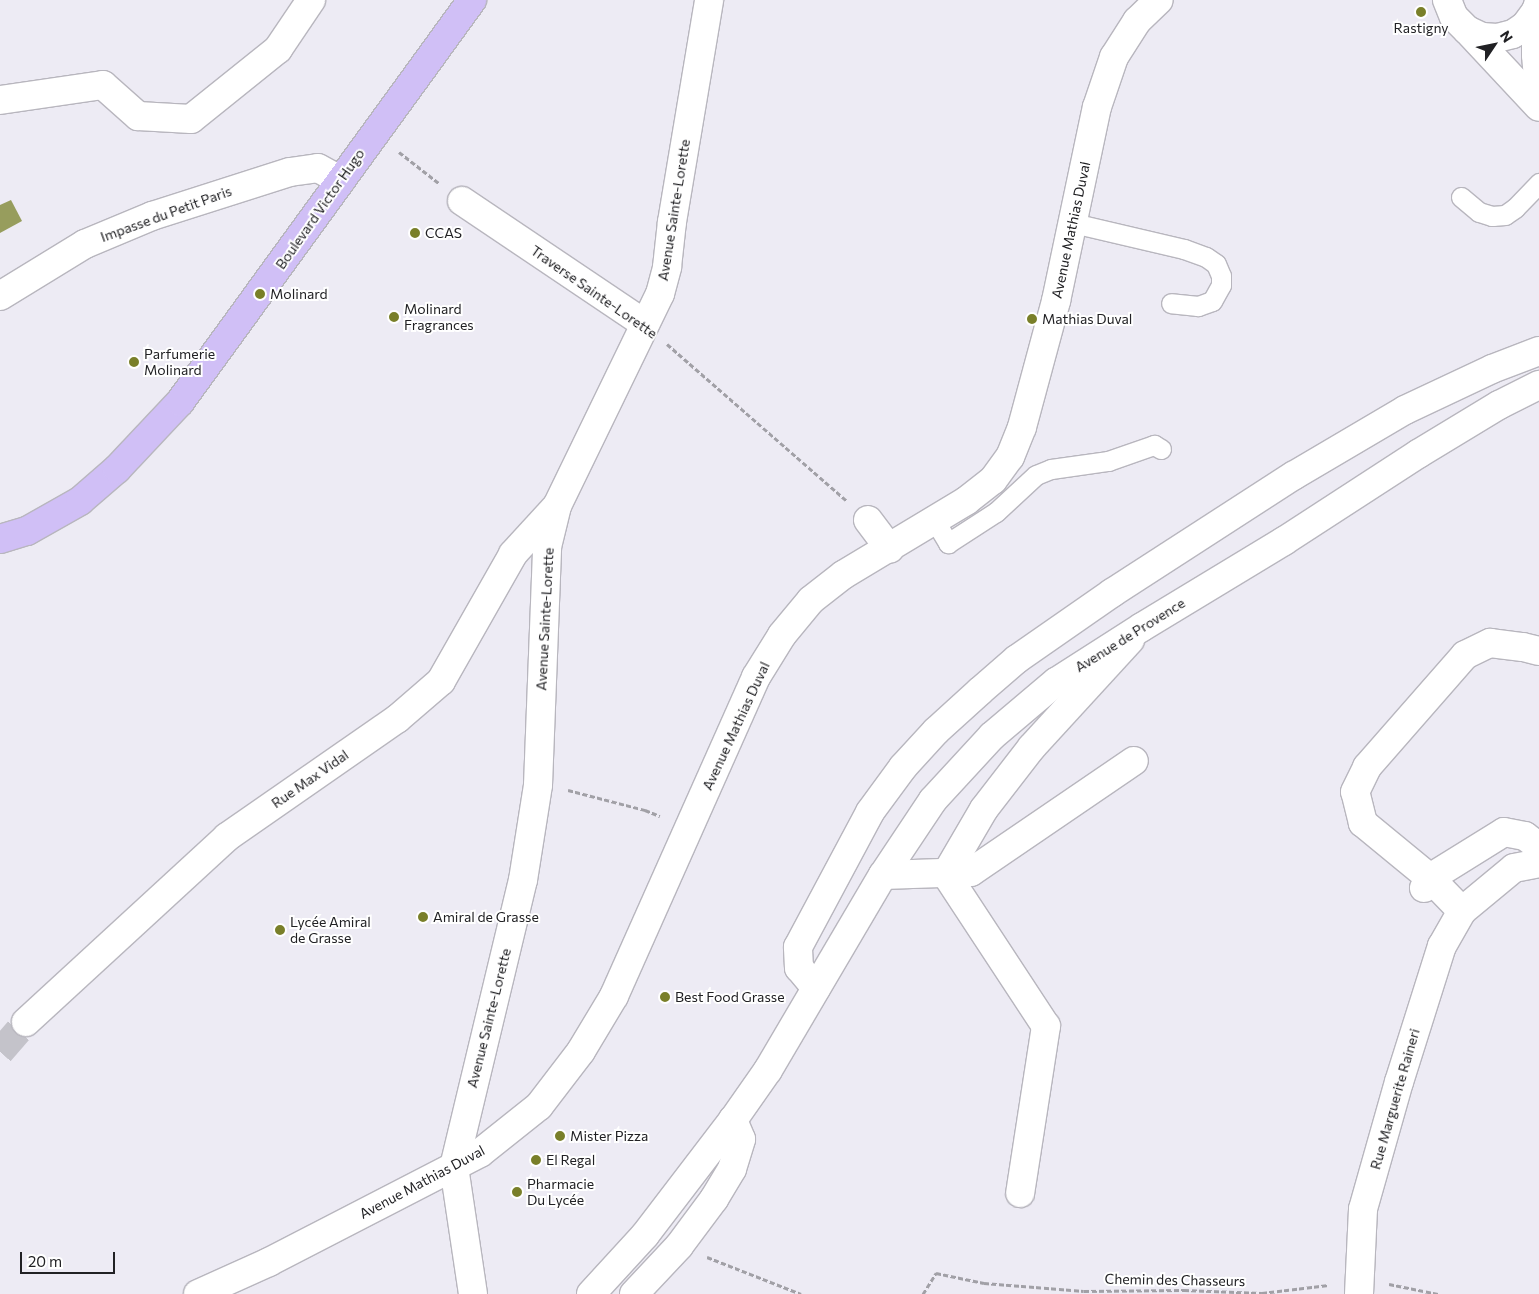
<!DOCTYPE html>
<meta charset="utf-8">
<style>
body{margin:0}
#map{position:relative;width:1539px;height:1294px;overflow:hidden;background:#edebf4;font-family:Commissioner,sans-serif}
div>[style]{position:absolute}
.water>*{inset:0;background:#979d5d}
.street-tunnel>*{height:28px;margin-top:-14px;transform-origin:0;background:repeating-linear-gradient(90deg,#c4c3ca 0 28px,transparent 0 42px)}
.path>*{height:3px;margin-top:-1.5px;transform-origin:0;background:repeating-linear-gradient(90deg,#a1a0a6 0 5px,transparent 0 7.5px)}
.roads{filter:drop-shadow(1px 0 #b8b6be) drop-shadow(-1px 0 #b8b6be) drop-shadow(0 1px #b8b6be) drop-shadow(0 -1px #b8b6be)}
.lane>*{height:19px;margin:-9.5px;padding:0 9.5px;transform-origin:9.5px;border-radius:9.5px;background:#fff}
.street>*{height:28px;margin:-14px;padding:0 14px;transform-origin:14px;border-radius:14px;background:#fff}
.secondary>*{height:28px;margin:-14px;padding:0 14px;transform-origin:14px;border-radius:14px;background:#fff}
.primary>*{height:28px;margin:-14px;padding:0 14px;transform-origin:14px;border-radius:14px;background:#d0bff6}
.dots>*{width:14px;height:14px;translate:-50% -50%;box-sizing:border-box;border:2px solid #fff;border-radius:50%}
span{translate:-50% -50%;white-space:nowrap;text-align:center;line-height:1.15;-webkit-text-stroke:4px #fff;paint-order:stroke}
.poi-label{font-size:14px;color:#212124}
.left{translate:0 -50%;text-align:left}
.street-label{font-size:14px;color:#212124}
.north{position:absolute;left:1469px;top:20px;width:50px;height:50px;-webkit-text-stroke:4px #fff;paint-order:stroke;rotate:56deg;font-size:14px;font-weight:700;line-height:20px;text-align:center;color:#212124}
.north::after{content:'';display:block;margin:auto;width:18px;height:22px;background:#212124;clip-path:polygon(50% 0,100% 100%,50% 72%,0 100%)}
.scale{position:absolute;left:20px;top:1252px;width:95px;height:22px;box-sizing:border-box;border:2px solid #212124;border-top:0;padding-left:6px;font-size:15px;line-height:18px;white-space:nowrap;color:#212124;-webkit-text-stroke:4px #fff;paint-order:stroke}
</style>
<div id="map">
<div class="water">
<div style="clip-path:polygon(11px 200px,22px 221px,0 233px,0 205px)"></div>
</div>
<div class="street-tunnel">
<div style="left:0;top:1052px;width:40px;rotate:-49deg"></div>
</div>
<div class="path">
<div style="left:399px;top:152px;width:52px;rotate:38deg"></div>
<div style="left:667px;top:344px;width:239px;rotate:41.1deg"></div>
<div style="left:568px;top:790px;width:80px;rotate:14.6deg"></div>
<div style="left:645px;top:810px;width:16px;rotate:22deg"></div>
<div style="left:707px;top:1257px;width:101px;rotate:21.5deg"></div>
<div style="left:1389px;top:1284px;width:50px;rotate:11.5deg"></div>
<div style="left:923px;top:1294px;width:25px;rotate:-58deg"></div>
<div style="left:936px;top:1273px;width:49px;rotate:11.8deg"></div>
<div style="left:984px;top:1283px;width:100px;rotate:4.6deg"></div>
<div style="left:1084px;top:1291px;width:100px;rotate:-0.6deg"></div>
<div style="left:1184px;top:1290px;width:78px;rotate:2.2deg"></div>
<div style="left:1262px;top:1293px;width:67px;rotate:-6.8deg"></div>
</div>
<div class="roads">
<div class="lane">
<div style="left:1461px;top:197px;width:23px;rotate:40deg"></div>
<div style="left:1479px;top:212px;width:14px;rotate:17deg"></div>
<div style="left:1492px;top:216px;width:13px;rotate:-4deg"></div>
<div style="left:1505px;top:215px;width:12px;rotate:-35deg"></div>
<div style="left:1515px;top:208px;width:35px;rotate:-46deg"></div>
<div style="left:1073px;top:223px;width:114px;rotate:13.2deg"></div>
<div style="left:1184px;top:249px;width:23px;rotate:20deg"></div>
<div style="left:1206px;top:257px;width:12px;rotate:35deg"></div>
<div style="left:1216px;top:264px;width:13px;rotate:67deg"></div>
<div style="left:1221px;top:276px;width:9px;rotate:90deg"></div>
<div style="left:1221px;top:285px;width:18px;rotate:119deg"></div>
<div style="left:1212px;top:301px;width:15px;rotate:160deg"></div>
<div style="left:1198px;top:306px;width:27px;rotate:-174deg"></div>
<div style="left:935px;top:521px;width:26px;rotate:59deg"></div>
<div style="left:948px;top:543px;width:57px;rotate:-32.9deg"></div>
<div style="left:996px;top:512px;width:54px;rotate:-42.8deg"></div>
<div style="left:1036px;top:475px;width:16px;rotate:-22deg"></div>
<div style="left:1051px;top:469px;width:58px;rotate:-8deg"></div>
<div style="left:1108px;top:461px;width:49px;rotate:-19.2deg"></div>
<div style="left:1154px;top:445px;width:8px;rotate:30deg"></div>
</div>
<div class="street">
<div style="left:0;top:100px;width:104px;rotate:-8.3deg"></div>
<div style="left:103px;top:85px;width:47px;rotate:41.5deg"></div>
<div style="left:138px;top:116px;width:53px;rotate:3.2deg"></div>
<div style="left:191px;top:119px;width:112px;rotate:-38.8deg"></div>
<div style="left:278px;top:49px;width:59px;rotate:-56deg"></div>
<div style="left:462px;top:201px;width:220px;rotate:33.9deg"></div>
<div style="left:0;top:296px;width:100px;rotate:-31.5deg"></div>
<div style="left:85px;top:244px;width:73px;rotate:-22.7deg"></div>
<div style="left:152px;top:216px;width:145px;rotate:-17.7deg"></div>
<div style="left:290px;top:172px;width:28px;rotate:-8deg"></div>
<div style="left:318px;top:168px;width:26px;rotate:29deg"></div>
<div style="left:868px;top:520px;width:36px;rotate:53deg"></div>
<div style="left:946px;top:874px;width:182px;rotate:56.7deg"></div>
<div style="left:1046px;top:1026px;width:169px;rotate:98.8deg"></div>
<div style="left:946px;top:874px;width:75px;rotate:-59.7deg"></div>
<div style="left:984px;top:809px;width:78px;rotate:-52.3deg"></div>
<div style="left:1032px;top:747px;width:145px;rotate:-47.5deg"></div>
<div style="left:883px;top:875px;width:88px;rotate:-2deg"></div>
<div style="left:971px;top:872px;width:197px;rotate:-34.3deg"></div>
<div style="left:1424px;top:888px;width:12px;rotate:-59deg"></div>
<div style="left:1430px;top:878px;width:87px;rotate:-31.9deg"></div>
<div style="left:1504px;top:832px;width:21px;rotate:11deg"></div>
<div style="left:1525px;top:836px;width:18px;rotate:38deg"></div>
<div style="left:1462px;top:911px;width:46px;rotate:-134.1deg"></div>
<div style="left:1430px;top:878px;width:87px;rotate:-140.6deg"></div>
<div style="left:1363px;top:823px;width:32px;rotate:-104deg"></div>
<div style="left:1355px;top:792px;width:28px;rotate:-64deg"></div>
<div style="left:1367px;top:767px;width:149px;rotate:-48.8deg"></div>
<div style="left:1465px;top:655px;width:28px;rotate:-26deg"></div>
<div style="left:1490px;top:643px;width:33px;rotate:7deg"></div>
<div style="left:1523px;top:647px;width:16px;rotate:14deg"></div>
<div style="left:816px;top:988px;width:26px;rotate:-130deg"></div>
<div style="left:799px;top:968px;width:21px;rotate:-93deg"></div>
<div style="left:798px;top:947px;width:153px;rotate:-61.9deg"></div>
<div style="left:870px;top:812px;width:56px;rotate:-53.7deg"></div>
<div style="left:903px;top:767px;width:49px;rotate:-47.5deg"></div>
<div style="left:936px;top:731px;width:59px;rotate:-42.3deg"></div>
<div style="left:980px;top:691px;width:49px;rotate:-40.9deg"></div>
<div style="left:1017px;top:659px;width:116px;rotate:-34.8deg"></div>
<div style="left:1112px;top:593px;width:216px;rotate:-32.9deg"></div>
<div style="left:1293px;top:476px;width:130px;rotate:-30.5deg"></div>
<div style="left:1405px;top:410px;width:96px;rotate:-25.2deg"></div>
<div style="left:1492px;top:369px;width:50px;rotate:-21deg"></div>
<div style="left:26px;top:1022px;width:273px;rotate:-42.6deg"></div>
<div style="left:227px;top:837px;width:207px;rotate:-34.8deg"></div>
<div style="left:397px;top:719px;width:58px;rotate:-40.8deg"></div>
<div style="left:441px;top:681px;width:146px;rotate:-60.4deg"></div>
<div style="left:513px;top:554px;width:64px;rotate:-47.5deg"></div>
<div style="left:473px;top:1294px;width:128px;rotate:-98.5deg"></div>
<div style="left:454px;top:1167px;width:295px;rotate:-76.5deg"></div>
<div style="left:523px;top:880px;width:96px;rotate:-81deg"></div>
<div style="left:538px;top:785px;width:238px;rotate:-87.8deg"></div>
<div style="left:547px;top:547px;width:42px;rotate:-76.3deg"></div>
<div style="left:557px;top:506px;width:236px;rotate:-64.1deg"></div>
<div style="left:660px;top:294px;width:28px;rotate:-75deg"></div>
<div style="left:667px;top:267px;width:45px;rotate:-83.7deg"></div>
<div style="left:672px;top:222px;width:225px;rotate:-80.5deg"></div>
<div style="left:634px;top:1294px;width:66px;rotate:-46.8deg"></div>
<div style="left:679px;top:1246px;width:59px;rotate:-53.3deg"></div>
<div style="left:714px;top:1199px;width:35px;rotate:-59deg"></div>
<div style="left:732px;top:1169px;width:31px;rotate:-73deg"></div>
<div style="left:741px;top:1139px;width:21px;rotate:-113deg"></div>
<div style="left:1359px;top:1294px;width:85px;rotate:-87.3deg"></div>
<div style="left:1363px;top:1209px;width:132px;rotate:-74.2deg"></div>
<div style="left:1399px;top:1082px;width:143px;rotate:-72.5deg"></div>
<div style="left:1442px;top:946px;width:40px;rotate:-60.3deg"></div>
<div style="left:1462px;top:911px;width:67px;rotate:-39.6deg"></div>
<div style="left:1514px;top:868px;width:25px;rotate:-11deg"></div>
</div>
<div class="secondary">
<div style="left:1447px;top:0;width:18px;rotate:68deg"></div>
<div style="left:1454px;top:17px;width:18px;rotate:45deg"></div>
<div style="left:1467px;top:30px;width:17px;rotate:25deg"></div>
<div style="left:1482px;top:37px;width:15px;rotate:4deg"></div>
<div style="left:1497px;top:38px;width:16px;rotate:-14deg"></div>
<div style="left:1513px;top:34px;width:14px;rotate:-34deg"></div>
<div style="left:1525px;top:26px;width:19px;rotate:-54deg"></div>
<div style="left:1536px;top:11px;width:9px;rotate:-72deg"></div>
<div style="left:1536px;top:11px;width:44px;rotate:90deg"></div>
<div style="left:1536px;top:55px;width:33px;rotate:85deg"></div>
<div style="left:1467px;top:30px;width:105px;rotate:46.9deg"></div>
<div style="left:198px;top:1294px;width:78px;rotate:-24.3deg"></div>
<div style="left:269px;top:1262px;width:237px;rotate:-27.3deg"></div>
<div style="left:480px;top:1153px;width:75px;rotate:-38.5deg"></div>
<div style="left:539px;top:1106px;width:69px;rotate:-52.6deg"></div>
<div style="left:581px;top:1051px;width:64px;rotate:-59deg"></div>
<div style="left:614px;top:996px;width:349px;rotate:-66deg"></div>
<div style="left:756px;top:677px;width:49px;rotate:-58.2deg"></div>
<div style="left:782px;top:635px;width:45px;rotate:-50.4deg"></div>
<div style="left:811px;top:600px;width:41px;rotate:-38deg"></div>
<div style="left:843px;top:575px;width:144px;rotate:-31deg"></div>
<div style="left:966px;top:501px;width:34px;rotate:-38deg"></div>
<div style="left:993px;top:480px;width:29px;rotate:-54deg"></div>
<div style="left:1010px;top:457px;width:32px;rotate:-68deg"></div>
<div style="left:1022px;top:427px;width:131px;rotate:-74.9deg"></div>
<div style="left:1056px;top:301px;width:198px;rotate:-78.1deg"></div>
<div style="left:1097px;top:107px;width:53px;rotate:-71.2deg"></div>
<div style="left:1114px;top:57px;width:43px;rotate:-57.4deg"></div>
<div style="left:1137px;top:21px;width:30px;rotate:-44deg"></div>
<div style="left:591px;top:1294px;width:80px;rotate:-47.5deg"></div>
<div style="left:645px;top:1235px;width:145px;rotate:-52.6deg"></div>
<div style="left:733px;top:1120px;width:61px;rotate:-55deg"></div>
<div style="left:768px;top:1070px;width:226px;rotate:-59.5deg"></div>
<div style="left:883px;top:875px;width:90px;rotate:-56.3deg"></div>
<div style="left:933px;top:800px;width:87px;rotate:-47.3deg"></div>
<div style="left:992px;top:736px;width:84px;rotate:-40.2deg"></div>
<div style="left:1056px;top:682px;width:102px;rotate:-32.6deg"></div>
<div style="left:1142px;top:627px;width:166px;rotate:-31.2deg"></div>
<div style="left:1284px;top:541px;width:160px;rotate:-33deg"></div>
<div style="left:1418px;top:454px;width:95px;rotate:-31.2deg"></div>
<div style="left:1499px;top:405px;width:45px;rotate:-26.6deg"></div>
</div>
<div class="primary">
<div style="left:0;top:539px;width:28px;rotate:-17deg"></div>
<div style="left:27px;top:531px;width:61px;rotate:-29.5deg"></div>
<div style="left:80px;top:501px;width:49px;rotate:-40.9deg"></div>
<div style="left:117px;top:469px;width:92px;rotate:-46.8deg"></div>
<div style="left:180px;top:402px;width:497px;rotate:-54deg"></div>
</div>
</div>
<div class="dots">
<div style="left:1421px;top:12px;background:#797f29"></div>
<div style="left:415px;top:233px;background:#797f29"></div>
<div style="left:260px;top:294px;background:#797f29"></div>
<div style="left:394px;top:317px;background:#797f29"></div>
<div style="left:1032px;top:319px;background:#797f29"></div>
<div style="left:134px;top:362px;background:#797f29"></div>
<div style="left:423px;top:917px;background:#797f29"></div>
<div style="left:280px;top:930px;background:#797f29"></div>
<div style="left:665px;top:997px;background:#797f29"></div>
<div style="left:560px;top:1136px;background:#797f29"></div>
<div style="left:536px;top:1160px;background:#797f29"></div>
<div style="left:517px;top:1192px;background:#797f29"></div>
</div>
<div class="poi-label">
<span style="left:1421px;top:28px">Rastigny</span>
<span class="left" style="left:425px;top:233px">CCAS</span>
<span class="left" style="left:270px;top:294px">Molinard</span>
<span class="left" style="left:404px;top:317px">Molinard<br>Fragrances</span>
<span class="left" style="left:1042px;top:319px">Mathias Duval</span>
<span class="left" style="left:144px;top:362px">Parfumerie<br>Molinard</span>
<span class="left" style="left:433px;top:917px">Amiral de Grasse</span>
<span class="left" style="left:290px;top:930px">Lycée Amiral<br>de Grasse</span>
<span class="left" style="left:675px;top:997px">Best Food Grasse</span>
<span class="left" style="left:570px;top:1136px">Mister Pizza</span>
<span class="left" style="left:546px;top:1160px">El Regal</span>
<span class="left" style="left:527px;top:1192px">Pharmacie<br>Du Lycée</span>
</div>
<div class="street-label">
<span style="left:320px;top:209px;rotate:-55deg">Boulevard Victor Hugo</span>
<span style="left:674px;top:210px;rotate:-81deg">Avenue Sainte-Lorette</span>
<span style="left:166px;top:214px;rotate:-20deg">Impasse du Petit Paris</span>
<span style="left:1071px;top:230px;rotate:-78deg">Avenue Mathias Duval</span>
<span style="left:594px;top:292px;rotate:35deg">Traverse Sainte-Lorette</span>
<span style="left:545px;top:619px;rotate:-87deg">Avenue Sainte-Lorette</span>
<span style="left:1130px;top:635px;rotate:-32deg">Avenue de Provence</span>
<span style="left:736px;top:726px;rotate:-65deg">Avenue Mathias Duval</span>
<span style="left:310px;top:779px;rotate:-35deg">Rue Max Vidal</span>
<span style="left:489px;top:1018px;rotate:-76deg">Avenue Sainte-Lorette</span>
<span style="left:1395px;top:1099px;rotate:-74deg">Rue Marguerite Raineri</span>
<span style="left:422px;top:1182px;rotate:-28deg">Avenue Mathias Duval</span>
<span style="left:1175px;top:1280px;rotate:1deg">Chemin des Chasseurs</span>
</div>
<div class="north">N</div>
<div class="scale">20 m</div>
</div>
